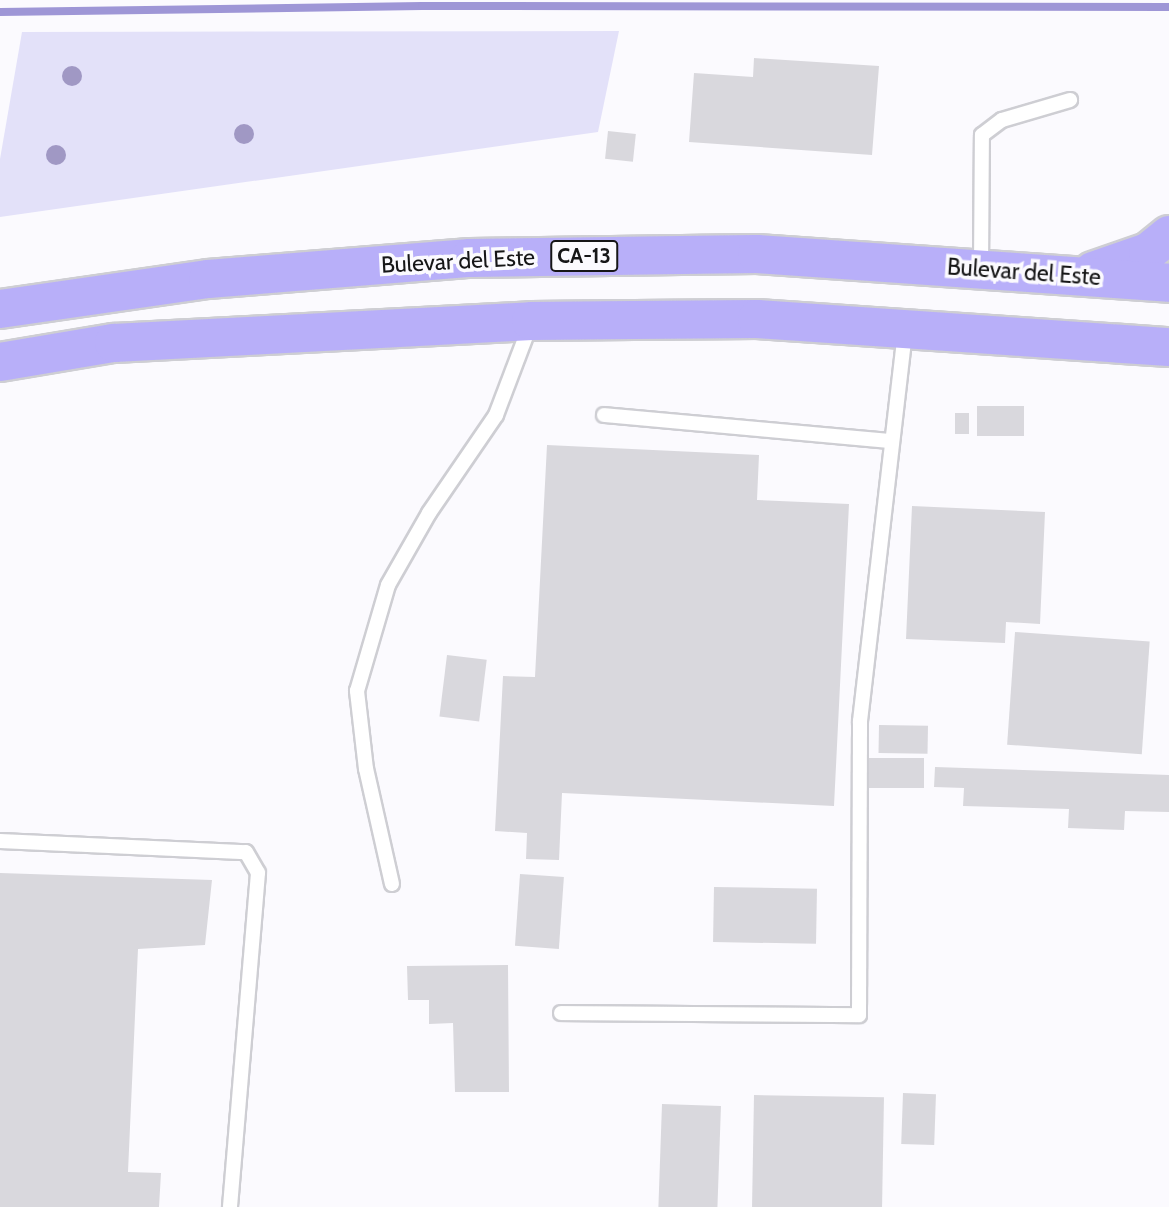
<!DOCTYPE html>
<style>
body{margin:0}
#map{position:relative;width:1169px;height:1207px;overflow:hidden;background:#fbfafe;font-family:Cabin,sans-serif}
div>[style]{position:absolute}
.green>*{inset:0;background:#e3e1f9}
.stream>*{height:8px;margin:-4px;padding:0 4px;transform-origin:4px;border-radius:4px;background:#9e96d6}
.building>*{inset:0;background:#d9d8dd;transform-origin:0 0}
.roads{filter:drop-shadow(2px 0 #ceced3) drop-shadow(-2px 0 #ceced3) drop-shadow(0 2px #ceced3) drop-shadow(0 -2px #ceced3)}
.lane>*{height:14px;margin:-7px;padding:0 7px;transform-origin:7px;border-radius:7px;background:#fff}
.highway>*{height:38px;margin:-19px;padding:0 19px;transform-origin:19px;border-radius:19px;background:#b8aff9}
.trees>*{width:20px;height:20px;margin:-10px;border-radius:50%;background:#a098c4}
span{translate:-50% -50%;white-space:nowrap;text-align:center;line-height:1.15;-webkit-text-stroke:7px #fbfafe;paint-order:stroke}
.shield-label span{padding:2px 5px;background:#fbfafe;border:2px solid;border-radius:5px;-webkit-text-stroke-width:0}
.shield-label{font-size:21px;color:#161617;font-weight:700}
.street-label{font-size:23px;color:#161617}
</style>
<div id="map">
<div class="green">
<div style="clip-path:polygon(619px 31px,598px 132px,0 217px,0 159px,22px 32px)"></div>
</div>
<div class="stream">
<div style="left:0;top:12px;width:422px;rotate:-0.8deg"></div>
<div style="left:422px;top:6px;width:747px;rotate:0.08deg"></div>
</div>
<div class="building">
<div style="clip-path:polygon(754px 58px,879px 66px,872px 155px,689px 142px,694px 73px,753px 77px)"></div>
<div style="left:608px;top:131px;width:28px;height:28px;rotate:6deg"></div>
<div style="left:977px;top:406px;width:47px;height:30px"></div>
<div style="left:955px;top:413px;width:14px;height:21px"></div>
<div style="clip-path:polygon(547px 445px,759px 455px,757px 500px,849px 504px,834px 806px,562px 793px,559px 860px,526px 859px,527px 833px,495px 831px,503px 676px,535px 677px)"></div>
<div style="clip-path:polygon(912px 506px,1045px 512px,1040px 624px,1006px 622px,1005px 643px,906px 639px)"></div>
<div style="left:1015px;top:632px;width:135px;height:113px;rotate:4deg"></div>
<div style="left:447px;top:655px;width:40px;height:62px;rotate:7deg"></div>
<div style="left:879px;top:725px;width:49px;height:28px;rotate:1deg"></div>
<div style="left:869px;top:758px;width:55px;height:30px"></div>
<div style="clip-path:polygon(935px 767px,1169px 775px,1169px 812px,1125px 811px,1124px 830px,1068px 828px,1069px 809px,963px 806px,964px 788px,934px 787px)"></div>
<div style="clip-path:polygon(0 873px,212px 880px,205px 945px,138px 949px,128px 1172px,161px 1173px,159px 1207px,0 1207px)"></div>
<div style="left:520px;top:874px;width:44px;height:72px;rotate:4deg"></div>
<div style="left:714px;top:887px;width:103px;height:55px;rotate:1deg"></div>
<div style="clip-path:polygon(508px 965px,509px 1092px,455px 1092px,453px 1023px,429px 1024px,429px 1000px,408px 1000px,407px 966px)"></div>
<div style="left:903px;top:1093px;width:33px;height:51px;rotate:2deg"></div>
<div style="left:754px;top:1095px;width:130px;height:112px;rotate:1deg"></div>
<div style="left:662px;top:1104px;width:59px;height:103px;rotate:2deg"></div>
</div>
<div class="roads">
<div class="lane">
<div style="left:981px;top:268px;width:133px;rotate:-89.6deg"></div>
<div style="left:982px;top:135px;width:25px;rotate:-37deg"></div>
<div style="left:1002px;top:120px;width:71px;rotate:-16.4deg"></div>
<div style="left:604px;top:415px;width:288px;rotate:5.2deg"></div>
<div style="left:0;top:841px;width:246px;rotate:2.6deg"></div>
<div style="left:246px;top:852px;width:24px;rotate:60deg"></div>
<div style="left:258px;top:873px;width:335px;rotate:94.8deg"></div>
<div style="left:392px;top:884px;width:118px;rotate:-102.7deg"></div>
<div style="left:366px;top:769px;width:79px;rotate:-96.6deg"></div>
<div style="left:357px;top:691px;width:110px;rotate:-73.7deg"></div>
<div style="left:388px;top:585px;width:83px;rotate:-60.3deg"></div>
<div style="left:429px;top:513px;width:119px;rotate:-55.6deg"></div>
<div style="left:496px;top:415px;width:98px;rotate:-69.2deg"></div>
<div style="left:561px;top:1013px;width:298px;rotate:0.4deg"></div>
<div style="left:859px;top:1015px;width:294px;rotate:-89.8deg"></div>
<div style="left:860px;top:721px;width:394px;rotate:-83.4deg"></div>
</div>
<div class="highway">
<div style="left:1093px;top:271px;width:58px;rotate:-19.1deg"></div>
<div style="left:1148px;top:252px;width:27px;rotate:-39deg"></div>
<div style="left:0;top:309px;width:210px;rotate:-8.2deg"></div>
<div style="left:208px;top:279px;width:263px;rotate:-4.6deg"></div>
<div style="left:470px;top:258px;width:287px;rotate:-0.8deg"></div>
<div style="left:757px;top:254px;width:413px;rotate:4deg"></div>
<div style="left:0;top:362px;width:116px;rotate:-9.5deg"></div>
<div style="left:114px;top:343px;width:418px;rotate:-3deg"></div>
<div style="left:531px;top:321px;width:226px;rotate:-0.5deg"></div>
<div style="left:757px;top:319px;width:413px;rotate:3.9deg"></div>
</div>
</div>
<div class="trees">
<div style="left:72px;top:76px"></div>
<div style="left:244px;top:134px"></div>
<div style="left:56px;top:155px"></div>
</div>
<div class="shield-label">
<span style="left:584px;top:256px">CA-13</span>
</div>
<div class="street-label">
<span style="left:458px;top:261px;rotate:-3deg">Bulevar del Este</span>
<span style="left:1024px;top:272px;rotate:4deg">Bulevar del Este</span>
</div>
</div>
